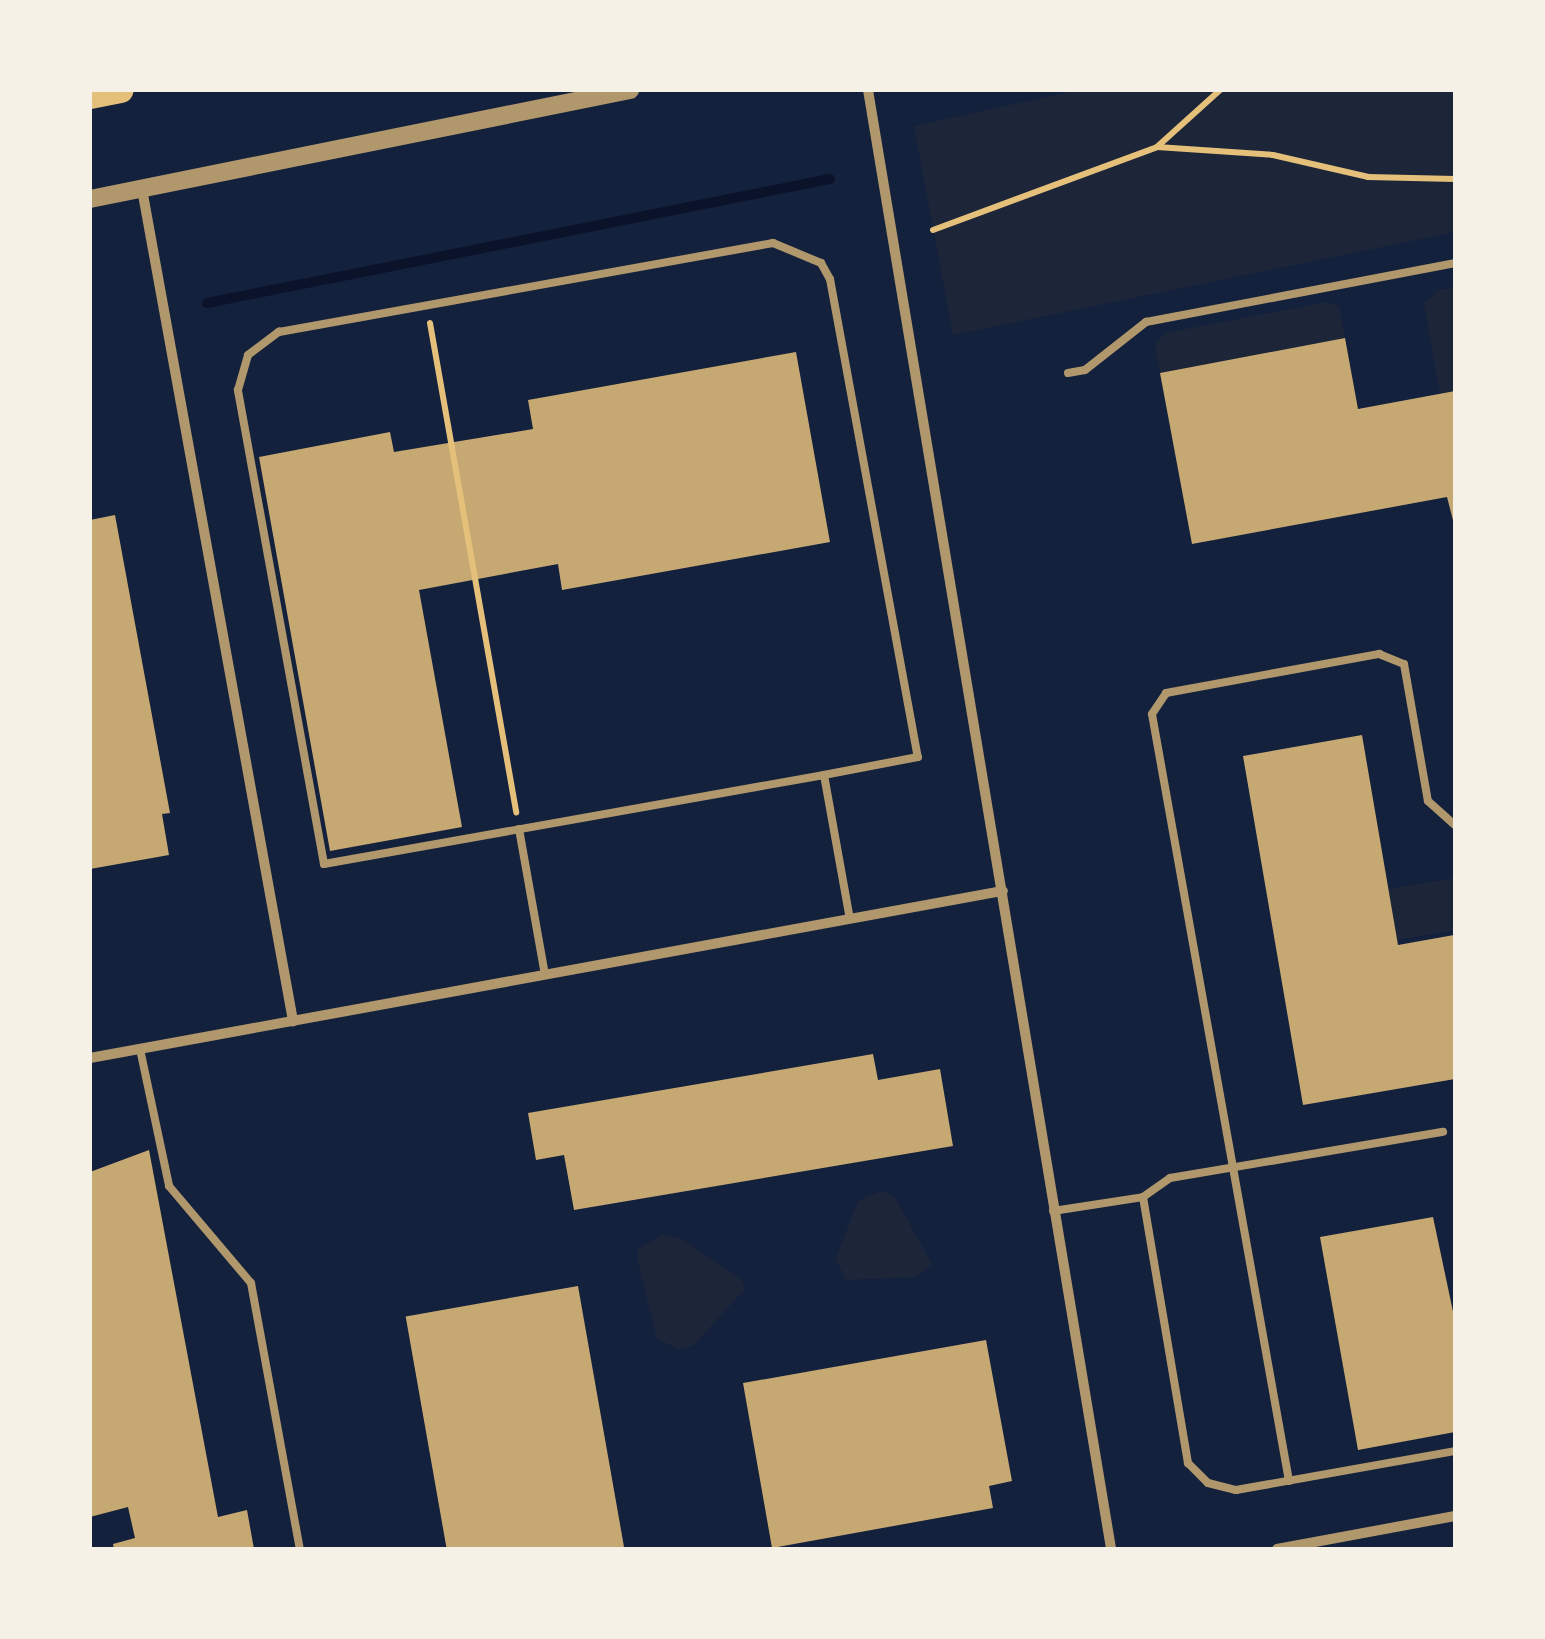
<!DOCTYPE html>
<style>
body{margin:0}
#map{position:relative;width:1545px;height:1639px;overflow:hidden;background:#14213d;font-family:Mulish,sans-serif}
div>[style]{position:absolute}
.green>*{inset:0;background:#1d2539}
.stream>*{height:10px;margin:-5px;padding:0 5px;transform-origin:5px;border-radius:5px;background:#0b132b}
.building>*{inset:0;background:#c6a872;transform-origin:0 0}
.path>*{height:6px;margin:-3px;padding:0 3px;transform-origin:3px;border-radius:3px;background:#e5c07b}
.service>*{height:8px;margin:-4px;padding:0 4px;transform-origin:4px;border-radius:4px;background:#b1986c}
.minor>*{height:10px;margin:-5px;padding:0 5px;transform-origin:5px;border-radius:5px;background:#b1986c}
.tertiary>*{height:18px;margin:-9px;padding:0 9px;transform-origin:9px;border-radius:9px;background:#b1986c}
.primary>*{height:25px;margin:-12.5px;padding:0 12.5px;transform-origin:12.5px;border-radius:12.5px;background:#e5c07b}
span{translate:-50% -50%;white-space:nowrap;text-align:center;line-height:1.15;-webkit-text-stroke:9px #f6f1e7;paint-order:stroke}
.frame{position:absolute;inset:0;border:92px solid #f6f1e7;pointer-events:none}
</style>
<div id="map">
<div class="green">
<div style="clip-path:polygon(1079px 90px,1455px 90px,1455px 232px,953px 335px,914px 126px)"></div>
<div style="clip-path:polygon(1455px 287px,1455px 391px,1440px 393px,1424px 304px,1439px 290px)"></div>
<div style="clip-path:polygon(1327px 302px,1339px 306px,1345px 338px,1160px 373px,1155px 344px,1165px 333px)"></div>
<div style="clip-path:polygon(1455px 878px,1455px 930px,1397px 940px,1388px 889px)"></div>
<div style="clip-path:polygon(881px 1191px,894px 1196px,932px 1264px,916px 1277px,845px 1280px,836px 1258px,858px 1201px)"></div>
<div style="clip-path:polygon(663px 1234px,682px 1239px,742px 1280px,745px 1289px,694px 1345px,679px 1349px,657px 1339px,638px 1262px,638px 1249px)"></div>
</div>
<div class="stream">
<div style="left:207px;top:303px;width:635px;rotate:-11.26deg"></div>
</div>
<div class="building">
<div style="clip-path:polygon(1345px 338px,1358px 409px,1455px 391px,1455px 528px,1447px 497px,1192px 544px,1160px 373px)"></div>
<div style="clip-path:polygon(796px 352px,830px 542px,562px 590px,558px 564px,419px 590px,462px 827px,330px 851px,259px 457px,390px 432px,394px 452px,533px 429px,528px 400px)"></div>
<div style="clip-path:polygon(115px 515px,170px 813px,162px 814px,169px 855px,90px 869px,90px 520px)"></div>
<div style="clip-path:polygon(1362px 735px,1398px 945px,1454px 935px,1455px 1079px,1303px 1105px,1243px 756px)"></div>
<div style="clip-path:polygon(873px 1054px,878px 1080px,940px 1069px,953px 1146px,574px 1210px,564px 1155px,536px 1160px,528px 1113px)"></div>
<div style="clip-path:polygon(149px 1150px,218px 1517px,247px 1510px,254px 1549px,114px 1549px,113px 1544px,135px 1538px,128px 1507px,90px 1517px,90px 1172px)"></div>
<div style="clip-path:polygon(1433px 1217px,1455px 1321px,1455px 1432px,1358px 1450px,1320px 1237px)"></div>
<div style="left:578px;top:1286px;width:267px;height:175px;rotate:80deg"></div>
<div style="clip-path:polygon(986px 1340px,1012px 1481px,989px 1486px,993px 1508px,772px 1548px,743px 1383px)"></div>
</div>
<div class="path">
<div style="left:1158px;top:146px;width:84px;rotate:-42.1deg"></div>
<div style="left:933px;top:230px;width:239px;rotate:-20.3deg"></div>
<div style="left:1157px;top:147px;width:116px;rotate:3.9deg"></div>
<div style="left:1273px;top:155px;width:98px;rotate:13deg"></div>
<div style="left:1368px;top:177px;width:87px;rotate:1.3deg"></div>
<div style="left:430px;top:323px;width:497px;rotate:80deg"></div>
</div>
<div class="service">
<div style="left:1068px;top:373px;width:17px;rotate:-10deg"></div>
<div style="left:1085px;top:370px;width:78px;rotate:-38.2deg"></div>
<div style="left:1146px;top:322px;width:315px;rotate:-10.8deg"></div>
<div style="left:824px;top:775px;width:508px;rotate:169.91deg"></div>
<div style="left:324px;top:864px;width:482px;rotate:-100.3deg"></div>
<div style="left:238px;top:390px;width:36px;rotate:-74deg"></div>
<div style="left:248px;top:355px;width:39px;rotate:-37deg"></div>
<div style="left:279px;top:332px;width:502px;rotate:-10.21deg"></div>
<div style="left:773px;top:243px;width:52px;rotate:22.6deg"></div>
<div style="left:821px;top:263px;width:18px;rotate:61deg"></div>
<div style="left:830px;top:279px;width:486px;rotate:79.6deg"></div>
<div style="left:918px;top:757px;width:96px;rotate:169.2deg"></div>
<div style="left:824px;top:775px;width:146px;rotate:79.8deg"></div>
<div style="left:519px;top:829px;width:148px;rotate:79.9deg"></div>
<div style="left:140px;top:1049px;width:140px;rotate:78deg"></div>
<div style="left:169px;top:1186px;width:127px;rotate:49.8deg"></div>
<div style="left:251px;top:1283px;width:270px;rotate:79.6deg"></div>
<div style="left:1143px;top:1197px;width:33px;rotate:-35deg"></div>
<div style="left:1170px;top:1178px;width:277px;rotate:-9.6deg"></div>
<div style="left:1053px;top:1211px;width:91px;rotate:-8.8deg"></div>
<div style="left:1143px;top:1197px;width:270px;rotate:80.4deg"></div>
<div style="left:1188px;top:1463px;width:28px;rotate:45deg"></div>
<div style="left:1208px;top:1483px;width:29px;rotate:14deg"></div>
<div style="left:1236px;top:1490px;width:222px;rotate:-10.1deg"></div>
<div style="left:1289px;top:1481px;width:779px;rotate:-100.13deg"></div>
<div style="left:1152px;top:714px;width:25px;rotate:-56deg"></div>
<div style="left:1166px;top:693px;width:217px;rotate:-10.4deg"></div>
<div style="left:1379px;top:654px;width:27px;rotate:22deg"></div>
<div style="left:1404px;top:664px;width:139px;rotate:80.1deg"></div>
<div style="left:1428px;top:801px;width:36px;rotate:42deg"></div>
</div>
<div class="minor">
<div style="left:868px;top:90px;width:1479px;rotate:80.54deg"></div>
<div style="left:142px;top:189px;width:846px;rotate:79.71deg"></div>
<div style="left:90px;top:1058px;width:928px;rotate:-10.37deg"></div>
<div style="left:1277px;top:1549px;width:181px;rotate:-10.5deg"></div>
</div>
<div class="tertiary">
<div style="left:90px;top:199px;width:551px;rotate:-11.41deg"></div>
</div>
<div class="primary">
<div style="left:90px;top:96px;width:31px;rotate:-11deg"></div>
</div>
<div class="frame"></div>
</div>
